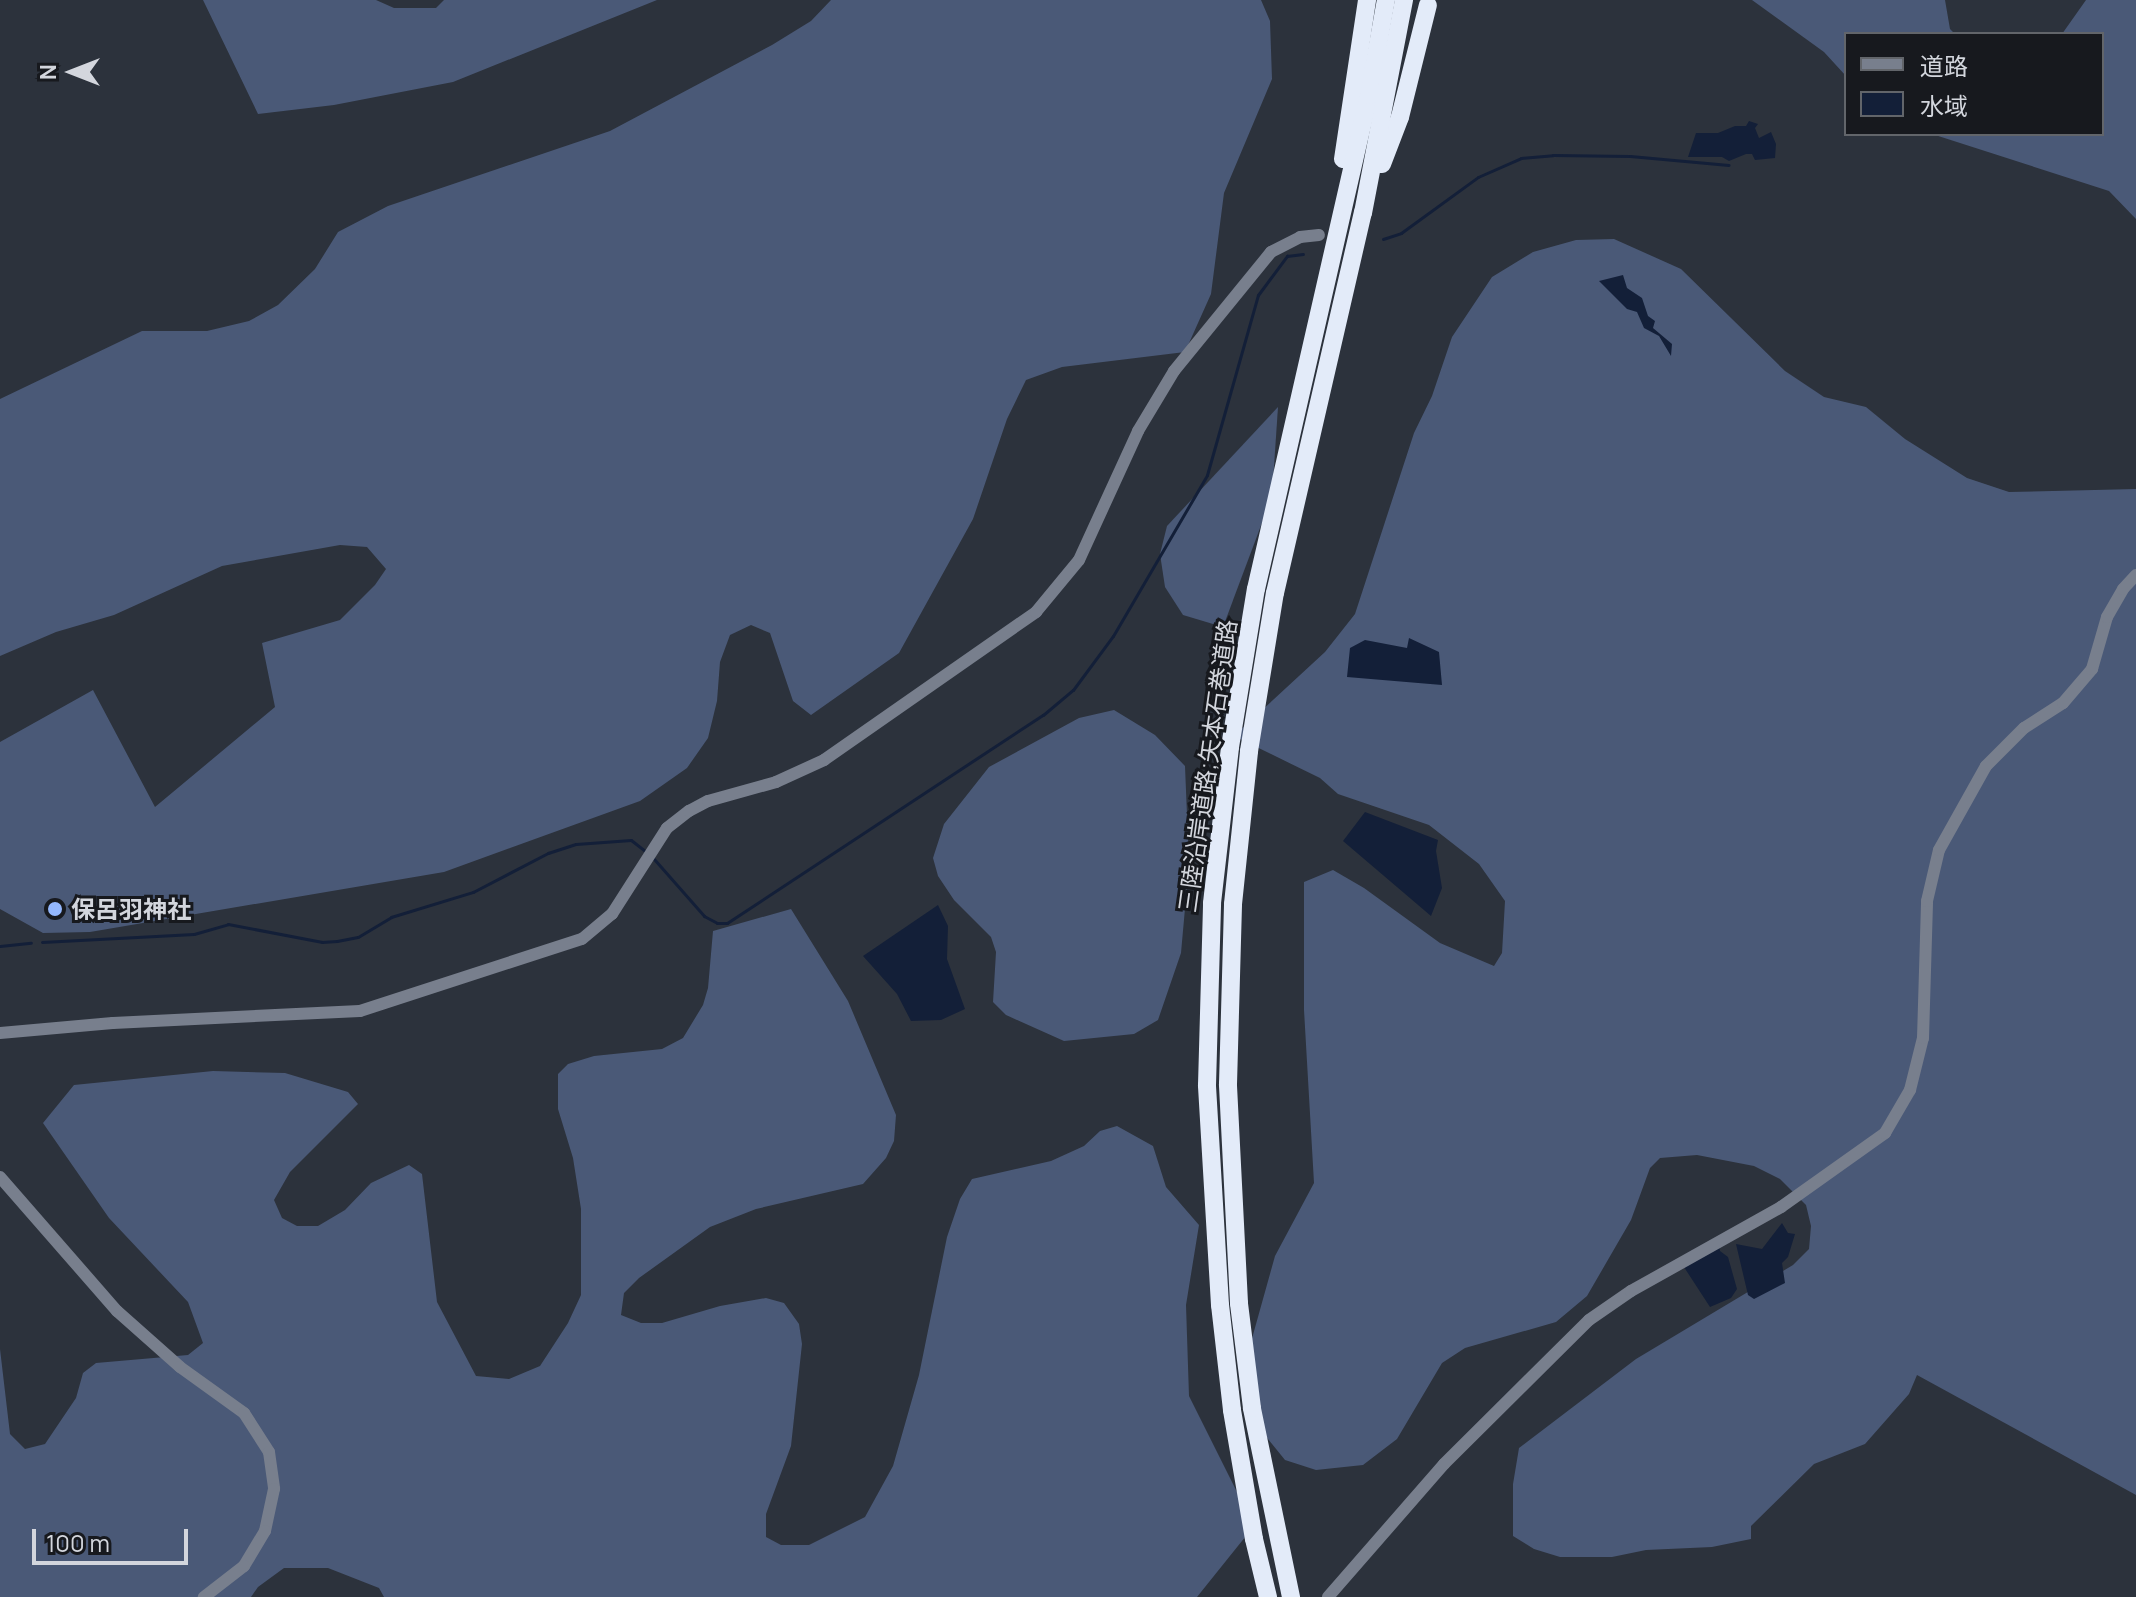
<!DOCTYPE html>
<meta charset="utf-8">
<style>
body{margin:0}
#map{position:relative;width:2136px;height:1597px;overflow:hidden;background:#2c323c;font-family:Manrope,"Noto Sans JP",sans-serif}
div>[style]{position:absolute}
.forest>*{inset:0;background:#4a5977}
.water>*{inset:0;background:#131f38}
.stream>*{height:3px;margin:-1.5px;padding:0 1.5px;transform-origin:1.5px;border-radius:1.5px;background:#131f38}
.minor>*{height:12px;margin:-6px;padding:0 6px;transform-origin:6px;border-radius:6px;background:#787f8d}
.highway>*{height:18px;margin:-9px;padding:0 9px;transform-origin:9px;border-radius:9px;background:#e3ebf9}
.dots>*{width:22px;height:22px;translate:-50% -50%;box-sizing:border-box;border:4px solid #17191e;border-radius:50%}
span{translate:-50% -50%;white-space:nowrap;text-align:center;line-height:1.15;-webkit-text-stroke:6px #17191e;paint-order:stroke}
.street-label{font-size:24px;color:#d3d6dd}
.poi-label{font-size:24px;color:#d3d6dd;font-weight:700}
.left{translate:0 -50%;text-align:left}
.legend{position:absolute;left:1844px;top:32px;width:260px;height:104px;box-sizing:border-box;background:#17191e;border:2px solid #62656a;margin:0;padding:10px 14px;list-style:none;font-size:24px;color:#d3d6dd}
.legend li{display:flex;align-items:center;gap:16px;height:40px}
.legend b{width:40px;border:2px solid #62656a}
.north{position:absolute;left:32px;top:32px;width:80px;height:80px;-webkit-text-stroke:6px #17191e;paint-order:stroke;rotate:270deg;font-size:22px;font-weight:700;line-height:32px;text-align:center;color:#d3d6dd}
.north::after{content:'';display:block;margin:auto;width:28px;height:36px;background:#d3d6dd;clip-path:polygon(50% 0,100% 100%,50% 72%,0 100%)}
.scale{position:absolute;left:32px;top:1529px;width:156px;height:36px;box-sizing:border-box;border:4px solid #d3d6dd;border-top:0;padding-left:10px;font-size:24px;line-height:28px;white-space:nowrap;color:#d3d6dd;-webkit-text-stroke:6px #17191e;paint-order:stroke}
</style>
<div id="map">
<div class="forest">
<div style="clip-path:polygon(203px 0,376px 0,394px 8px,436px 8px,444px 0,657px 0,453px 82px,334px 105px,258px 114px)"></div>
<div style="clip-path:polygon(831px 0,1261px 0,1270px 21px,1272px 79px,1224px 193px,1211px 294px,1185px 352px,1062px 367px,1026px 380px,1007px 419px,973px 519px,899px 653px,811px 715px,793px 701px,770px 633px,751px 625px,730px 635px,720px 662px,717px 701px,708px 738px,687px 768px,640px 801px,444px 872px,90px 932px,43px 933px,0 909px,0 742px,93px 690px,155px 807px,275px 707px,262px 643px,340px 620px,375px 585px,386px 569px,367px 547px,340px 545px,222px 566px,114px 615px,56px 632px,0 656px,0 399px,142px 331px,207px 331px,249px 321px,278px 305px,315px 269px,338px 232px,388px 206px,610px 131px,772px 45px,811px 21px)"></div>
<div style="clip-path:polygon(1752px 0,1945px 0,1950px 29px,1955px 34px,1846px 34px,1846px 76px,1824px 52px)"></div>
<div style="clip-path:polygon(2086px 0,2136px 0,2136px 219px,2109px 191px,1932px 134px,2102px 134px,2102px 34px,2062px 34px)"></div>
<div style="clip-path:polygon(1614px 239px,1681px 269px,1785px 371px,1824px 397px,1866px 407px,1905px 439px,1967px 478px,2009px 492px,2136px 489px,2136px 1495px,1917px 1375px,1909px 1394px,1865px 1444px,1814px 1464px,1751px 1526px,1751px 1539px,1712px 1547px,1646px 1550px,1612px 1557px,1560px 1557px,1534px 1549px,1513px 1536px,1513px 1484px,1519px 1448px,1636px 1359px,1793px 1265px,1809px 1249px,1811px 1226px,1806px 1205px,1780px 1179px,1754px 1166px,1697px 1155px,1660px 1158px,1650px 1168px,1631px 1220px,1587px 1296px,1556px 1322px,1465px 1348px,1442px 1363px,1397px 1439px,1363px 1465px,1316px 1470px,1285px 1460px,1259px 1428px,1251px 1342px,1275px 1256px,1314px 1183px,1304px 1010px,1304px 882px,1333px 870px,1364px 888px,1440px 943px,1494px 966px,1502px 953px,1505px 901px,1479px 864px,1429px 825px,1338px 794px,1320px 778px,1234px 736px,1325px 652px,1355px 614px,1414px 433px,1432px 396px,1452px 337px,1492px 277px,1533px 252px,1576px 240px)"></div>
<div style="clip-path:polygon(1278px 407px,1272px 496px,1223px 627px,1183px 615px,1165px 587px,1160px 554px,1167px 526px)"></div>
<div style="clip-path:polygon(1114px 710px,1155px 735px,1185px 766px,1189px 864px,1181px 953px,1158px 1020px,1134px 1034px,1064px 1041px,1006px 1015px,993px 1002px,996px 952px,991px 937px,954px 900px,938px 876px,933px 858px,944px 824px,989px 767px,1079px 718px)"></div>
<div style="clip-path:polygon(791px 909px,848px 1001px,896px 1115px,894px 1141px,886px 1158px,863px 1184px,756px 1209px,710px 1227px,639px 1278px,624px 1293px,621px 1315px,641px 1323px,662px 1323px,720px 1306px,766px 1298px,784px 1303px,799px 1324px,802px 1344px,791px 1446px,766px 1514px,766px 1537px,781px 1545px,809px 1545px,865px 1517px,893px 1466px,919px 1375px,947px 1237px,960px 1199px,972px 1179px,1051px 1161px,1084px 1146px,1100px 1131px,1117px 1126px,1153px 1146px,1166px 1187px,1199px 1225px,1186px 1305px,1189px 1396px,1254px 1526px,1197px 1597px,384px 1597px,379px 1588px,328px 1568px,284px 1568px,258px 1587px,251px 1597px,0 1597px,0 1349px,10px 1434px,25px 1449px,45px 1444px,76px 1398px,83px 1373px,96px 1363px,188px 1355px,203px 1343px,188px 1302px,109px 1218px,43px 1123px,74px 1085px,213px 1071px,285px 1073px,348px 1092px,358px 1104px,290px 1172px,274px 1200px,282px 1218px,297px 1226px,318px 1226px,345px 1210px,371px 1183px,409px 1165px,422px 1174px,437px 1302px,476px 1376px,509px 1379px,540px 1366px,568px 1323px,581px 1295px,581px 1209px,573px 1158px,558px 1109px,558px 1074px,568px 1064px,594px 1056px,662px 1049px,683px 1038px,703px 1005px,708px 988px,713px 931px)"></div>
</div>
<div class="water">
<div style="clip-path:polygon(1749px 121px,1758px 124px,1755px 128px,1759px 138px,1771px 132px,1776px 144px,1775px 158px,1755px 160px,1752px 154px,1746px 154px,1729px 161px,1722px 157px,1688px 157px,1696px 133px,1718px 133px,1735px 126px,1746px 126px)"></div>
<div style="clip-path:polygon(1623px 275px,1627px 288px,1642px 298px,1648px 316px,1655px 321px,1653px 328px,1672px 344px,1671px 356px,1659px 336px,1644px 328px,1637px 312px,1627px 309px,1599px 281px)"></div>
<div style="clip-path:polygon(1409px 638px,1439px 652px,1442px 685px,1347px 677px,1350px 648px,1365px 640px,1407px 648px)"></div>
<div style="clip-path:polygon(1365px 812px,1438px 840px,1436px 851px,1442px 888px,1431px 916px,1343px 841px)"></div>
<div style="clip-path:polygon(938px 905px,948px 926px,947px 959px,965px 1009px,941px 1020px,911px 1021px,897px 994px,863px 956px)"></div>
<div style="clip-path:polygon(1782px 1223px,1788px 1233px,1795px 1234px,1788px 1257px,1782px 1263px,1785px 1283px,1754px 1299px,1748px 1295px,1736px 1244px,1762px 1249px)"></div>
<div style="clip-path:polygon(1719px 1244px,1720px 1251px,1728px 1257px,1737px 1289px,1731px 1298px,1710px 1307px,1682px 1264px)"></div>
</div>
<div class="stream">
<div style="left:1383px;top:239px;width:19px;rotate:-18deg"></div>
<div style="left:1401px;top:233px;width:95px;rotate:-36deg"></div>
<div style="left:1478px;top:177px;width:47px;rotate:-23.8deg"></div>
<div style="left:1521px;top:158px;width:32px;rotate:-5deg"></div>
<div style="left:1553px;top:155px;width:77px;rotate:0.7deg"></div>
<div style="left:1630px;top:156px;width:99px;rotate:5.2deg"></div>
<div style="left:654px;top:859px;width:76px;rotate:48.7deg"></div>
<div style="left:704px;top:916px;width:15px;rotate:28deg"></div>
<div style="left:717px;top:923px;width:10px"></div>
<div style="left:727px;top:923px;width:378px;rotate:-33.4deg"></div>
<div style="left:1043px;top:715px;width:39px;rotate:-40deg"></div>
<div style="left:1073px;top:690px;width:67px;rotate:-53.5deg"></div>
<div style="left:1113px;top:636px;width:186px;rotate:-59.7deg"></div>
<div style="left:1207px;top:475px;width:187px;rotate:-74.2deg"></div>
<div style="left:1258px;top:295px;width:49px;rotate:-53.4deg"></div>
<div style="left:1287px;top:256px;width:16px;rotate:-7deg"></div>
<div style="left:42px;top:942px;width:152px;rotate:-3deg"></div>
<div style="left:194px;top:934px;width:35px;rotate:-16deg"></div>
<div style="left:228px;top:924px;width:96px;rotate:10.8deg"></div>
<div style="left:322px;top:942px;width:15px;rotate:-4deg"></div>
<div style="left:337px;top:941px;width:21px;rotate:-11deg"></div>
<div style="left:358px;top:937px;width:39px;rotate:-31deg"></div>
<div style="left:391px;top:917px;width:86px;rotate:-17deg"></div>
<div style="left:473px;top:892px;width:85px;rotate:-27.5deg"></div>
<div style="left:548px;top:853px;width:29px;rotate:-18deg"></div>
<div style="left:576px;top:844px;width:55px;rotate:-4.2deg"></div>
<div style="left:631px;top:840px;width:18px;rotate:38deg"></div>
<div style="left:0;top:946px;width:31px;rotate:-6deg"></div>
</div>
<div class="minor">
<div style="left:0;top:1033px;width:113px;rotate:-5.1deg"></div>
<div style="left:113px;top:1023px;width:247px;rotate:-2.8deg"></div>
<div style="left:360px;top:1011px;width:233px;rotate:-18deg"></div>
<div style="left:582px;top:939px;width:39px;rotate:-40deg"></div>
<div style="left:612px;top:914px;width:102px;rotate:-57.4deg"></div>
<div style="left:667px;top:828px;width:28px;rotate:-38deg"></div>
<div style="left:689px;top:811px;width:21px;rotate:-28deg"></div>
<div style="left:708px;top:801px;width:71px;rotate:-15.6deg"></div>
<div style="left:776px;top:782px;width:53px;rotate:-24.6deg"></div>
<div style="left:824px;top:760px;width:259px;rotate:-34.9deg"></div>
<div style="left:1036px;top:612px;width:67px;rotate:-50.4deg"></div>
<div style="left:1079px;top:560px;width:142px;rotate:-65.4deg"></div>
<div style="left:1138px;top:431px;width:70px;rotate:-59deg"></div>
<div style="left:1174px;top:371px;width:154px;rotate:-50.8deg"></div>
<div style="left:1271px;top:252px;width:33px;rotate:-27deg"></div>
<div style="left:1300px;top:237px;width:19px;rotate:-6deg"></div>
<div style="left:0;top:1177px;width:178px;rotate:48.9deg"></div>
<div style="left:117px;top:1311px;width:84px;rotate:41.6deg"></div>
<div style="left:180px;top:1367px;width:79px;rotate:35.7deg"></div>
<div style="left:244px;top:1413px;width:46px;rotate:57.3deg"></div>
<div style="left:269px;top:1452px;width:37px;rotate:82deg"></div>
<div style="left:274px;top:1489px;width:43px;rotate:102.1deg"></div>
<div style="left:265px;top:1531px;width:41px;rotate:121deg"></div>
<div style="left:244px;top:1566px;width:51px;rotate:142.2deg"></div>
<div style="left:1328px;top:1597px;width:176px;rotate:-48.9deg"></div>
<div style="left:1444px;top:1464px;width:204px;rotate:-44.8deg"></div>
<div style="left:1589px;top:1320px;width:51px;rotate:-34.6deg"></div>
<div style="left:1631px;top:1291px;width:172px;rotate:-29.2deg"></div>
<div style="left:1781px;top:1207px;width:128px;rotate:-35.4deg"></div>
<div style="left:1885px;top:1133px;width:50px;rotate:-59.8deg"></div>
<div style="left:1910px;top:1090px;width:54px;rotate:-76deg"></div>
<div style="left:1923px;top:1038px;width:137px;rotate:-88.3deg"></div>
<div style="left:1927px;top:901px;width:52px;rotate:-76.8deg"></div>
<div style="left:1939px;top:850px;width:96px;rotate:-60.8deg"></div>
<div style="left:1986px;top:766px;width:54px;rotate:-45deg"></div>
<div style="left:2024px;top:728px;width:46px;rotate:-32.7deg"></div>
<div style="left:2063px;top:703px;width:45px;rotate:-49.5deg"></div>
<div style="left:2092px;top:669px;width:54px;rotate:-73.9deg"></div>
<div style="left:2107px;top:617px;width:32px;rotate:-60deg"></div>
<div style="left:2123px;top:589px;width:19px;rotate:-47deg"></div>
</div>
<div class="highway">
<div style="left:1343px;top:159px;width:161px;rotate:-81.4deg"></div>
<div style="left:1382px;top:164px;width:50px;rotate:-69deg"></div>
<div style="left:1400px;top:117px;width:115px;rotate:-76deg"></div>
<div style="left:1268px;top:1597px;width:60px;rotate:-103.6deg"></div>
<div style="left:1254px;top:1539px;width:131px;rotate:-99.7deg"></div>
<div style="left:1232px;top:1410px;width:106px;rotate:-96.5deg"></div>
<div style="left:1220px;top:1305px;width:220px;rotate:-93.4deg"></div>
<div style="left:1207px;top:1085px;width:182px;rotate:-88.4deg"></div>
<div style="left:1212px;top:903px;width:157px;rotate:-83.4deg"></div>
<div style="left:1230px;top:747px;width:160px;rotate:-80.7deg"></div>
<div style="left:1256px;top:589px;width:507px;rotate:-77.12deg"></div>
<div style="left:1369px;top:95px;width:97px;rotate:-79.9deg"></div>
<div style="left:1291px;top:1597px;width:193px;rotate:-101.7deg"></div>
<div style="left:1252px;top:1408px;width:106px;rotate:-97.1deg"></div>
<div style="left:1239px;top:1303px;width:219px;rotate:-92.9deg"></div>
<div style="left:1228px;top:1084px;width:180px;rotate:-88.4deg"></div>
<div style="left:1233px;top:904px;width:154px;rotate:-84deg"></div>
<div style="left:1249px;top:751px;width:160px;rotate:-80.7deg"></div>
<div style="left:1275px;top:593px;width:390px;rotate:-77deg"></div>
<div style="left:1363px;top:213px;width:217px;rotate:-79.1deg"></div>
</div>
<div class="dots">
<div style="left:55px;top:909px;background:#94b7fd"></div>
</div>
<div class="street-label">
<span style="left:1207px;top:766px;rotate:-82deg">三陸沿岸道路;矢本石巻道路</span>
</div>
<div class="poi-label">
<span class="left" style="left:71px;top:909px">保呂羽神社</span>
</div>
<ul class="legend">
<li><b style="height:10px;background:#787f8d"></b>道路</li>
<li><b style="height:22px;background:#131f38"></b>水域</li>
</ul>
<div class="north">N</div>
<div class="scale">100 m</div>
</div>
